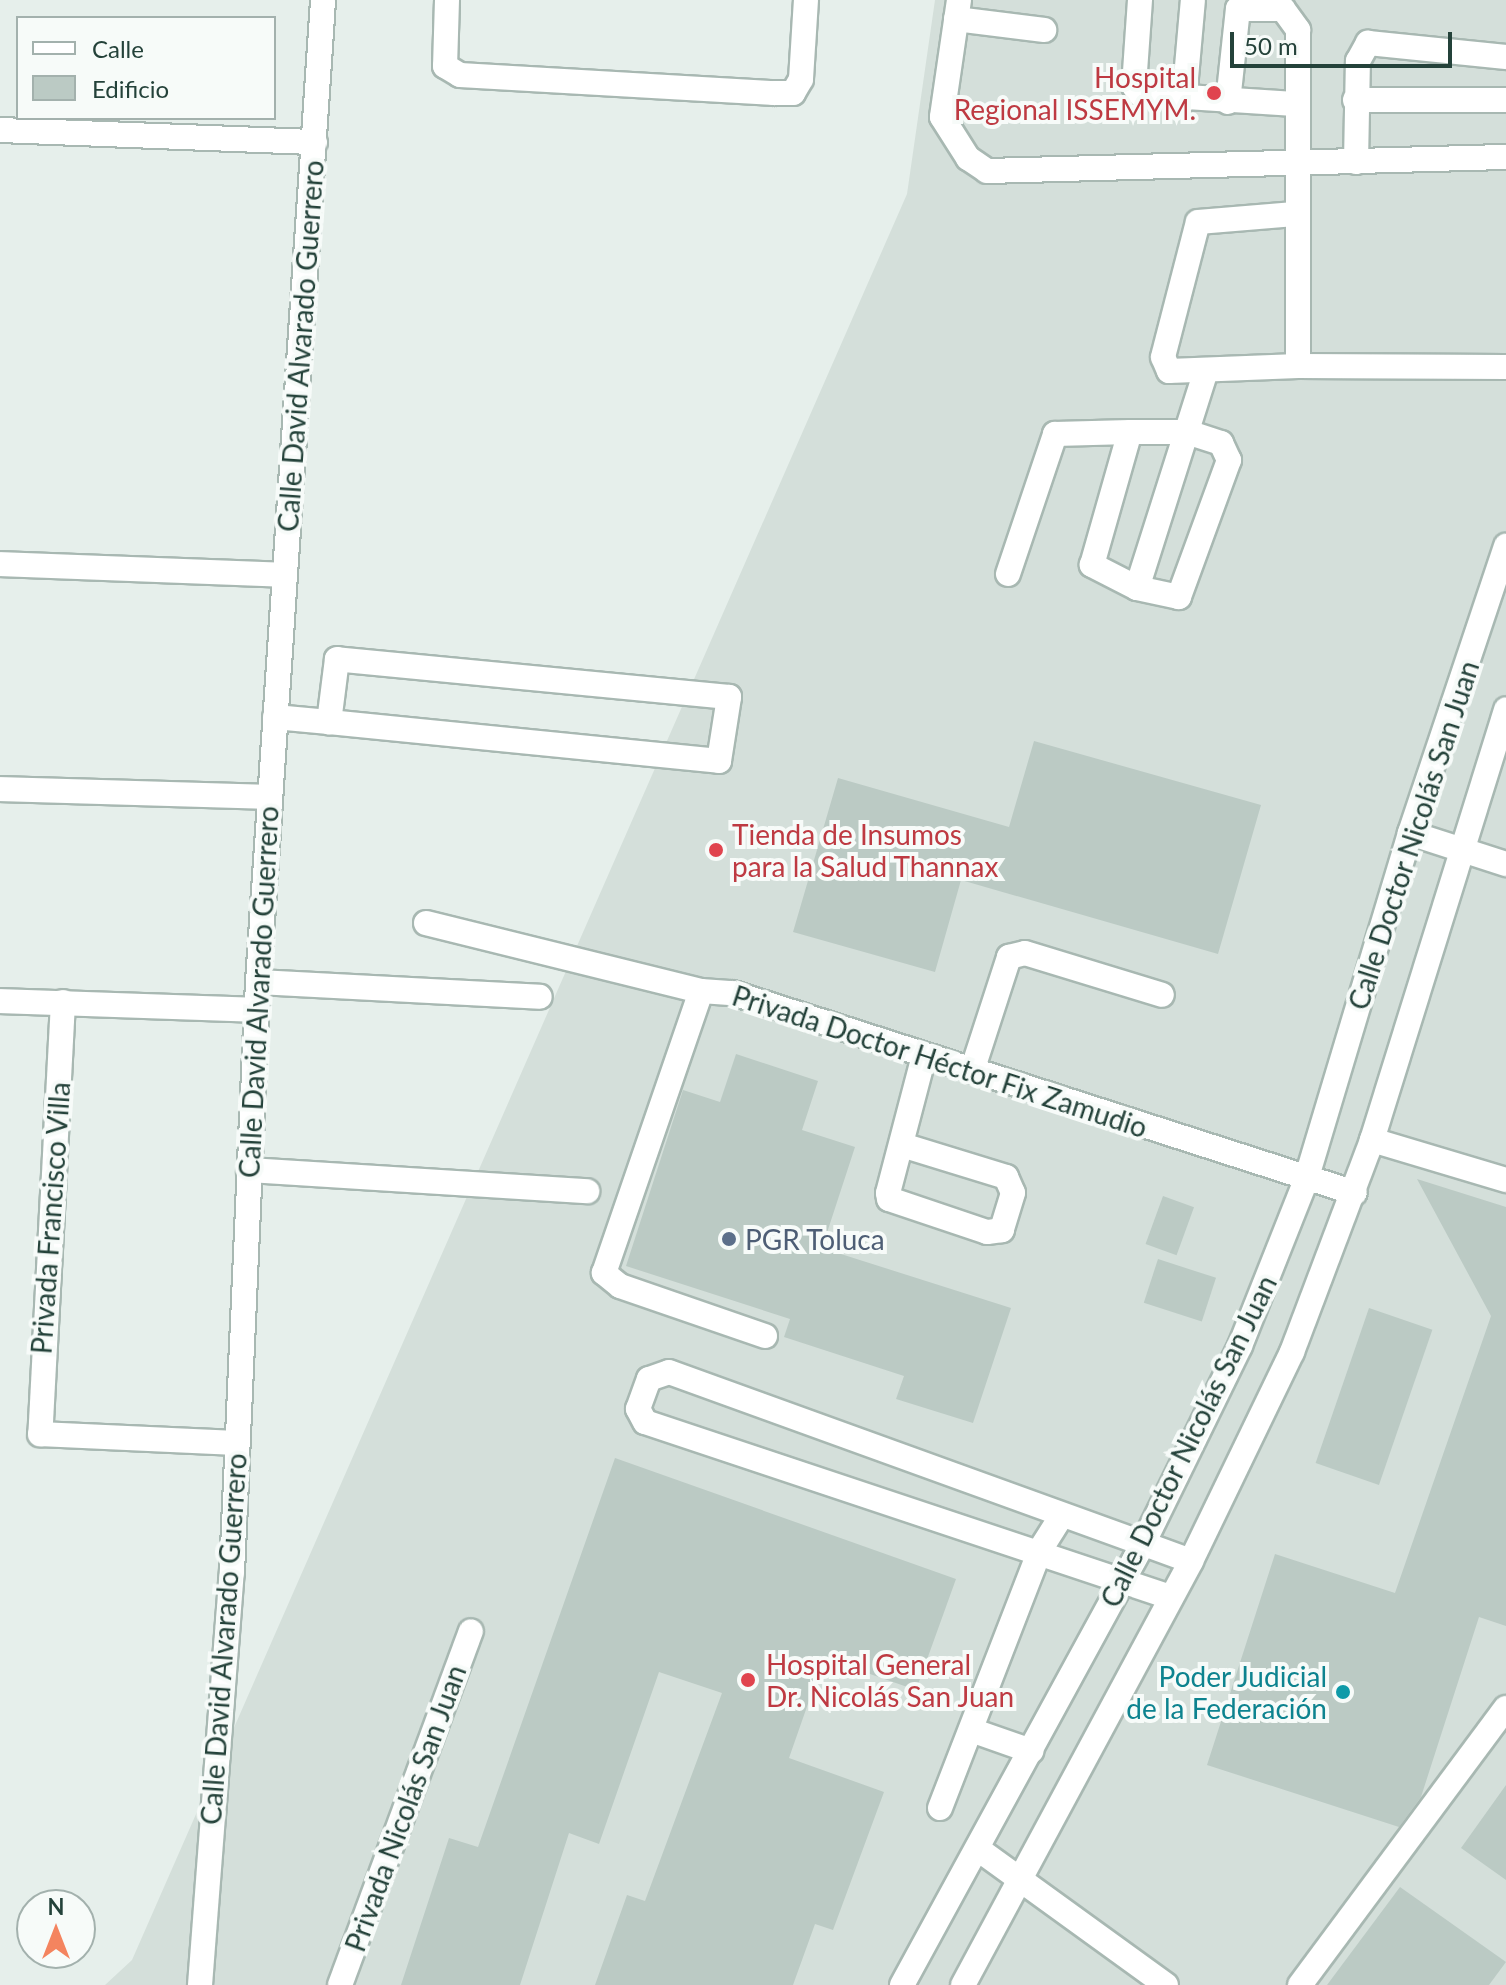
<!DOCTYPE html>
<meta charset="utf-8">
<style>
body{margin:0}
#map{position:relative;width:1506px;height:1985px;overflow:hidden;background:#e6efeb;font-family:Lato,sans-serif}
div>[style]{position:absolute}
.built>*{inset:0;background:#d4dfda}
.building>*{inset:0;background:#bbcac4;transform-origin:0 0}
.roads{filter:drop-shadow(2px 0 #a8b8b2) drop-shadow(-2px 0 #a8b8b2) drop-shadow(0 2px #a8b8b2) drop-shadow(0 -2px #a8b8b2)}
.minor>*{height:24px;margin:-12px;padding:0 12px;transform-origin:12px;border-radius:12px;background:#fff}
.dots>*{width:22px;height:22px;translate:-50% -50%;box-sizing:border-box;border:4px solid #f7fbf9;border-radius:50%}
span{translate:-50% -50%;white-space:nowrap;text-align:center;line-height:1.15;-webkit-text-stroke:8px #f7fbf9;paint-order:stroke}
.health-label{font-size:28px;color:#be3a42}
.right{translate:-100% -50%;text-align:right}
.left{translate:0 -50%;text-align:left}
.street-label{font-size:28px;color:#24423a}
.service-label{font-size:28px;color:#4e5e75}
.culture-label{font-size:28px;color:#0d838f}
.legend{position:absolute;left:16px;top:16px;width:260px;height:104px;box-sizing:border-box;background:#f7fbf9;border:2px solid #a3b1ad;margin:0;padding:10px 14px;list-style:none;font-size:24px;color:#24423a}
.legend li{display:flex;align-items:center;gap:16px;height:40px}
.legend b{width:40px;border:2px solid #a3b1ad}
.north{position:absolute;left:16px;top:1889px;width:80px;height:80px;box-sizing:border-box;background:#f7fbf9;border:2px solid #a3b1ad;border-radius:50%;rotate:0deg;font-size:22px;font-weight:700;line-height:32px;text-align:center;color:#24423a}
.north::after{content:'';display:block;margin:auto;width:28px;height:36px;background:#f4845f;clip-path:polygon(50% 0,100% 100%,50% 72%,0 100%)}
.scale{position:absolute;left:1230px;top:32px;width:222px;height:36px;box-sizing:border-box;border:4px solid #24423a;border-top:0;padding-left:10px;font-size:24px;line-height:28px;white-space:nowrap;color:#24423a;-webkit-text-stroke:6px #f7fbf9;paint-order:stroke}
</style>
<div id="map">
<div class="built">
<div style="clip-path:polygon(935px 0,1506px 0,1506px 1985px,105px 1985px,132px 1960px,907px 194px)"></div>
</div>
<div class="building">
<div style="clip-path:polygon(1034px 741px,1261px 805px,1218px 954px,961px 880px,935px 972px,793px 932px,838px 778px,1009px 827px)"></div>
<div style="clip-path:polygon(736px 1054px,818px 1081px,802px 1130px,855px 1147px,822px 1248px,1011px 1308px,973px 1423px,896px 1399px,904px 1376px,784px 1337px,790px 1319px,626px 1266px,683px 1090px,720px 1102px)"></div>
<div style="clip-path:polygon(1417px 1179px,1506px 1207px,1506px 1626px,1479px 1617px,1421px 1797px,1399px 1827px,1207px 1765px,1275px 1554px,1395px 1593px,1491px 1316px)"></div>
<div style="left:1163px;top:1196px;width:33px;height:51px;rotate:20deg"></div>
<div style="left:1158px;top:1259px;width:61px;height:46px;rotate:18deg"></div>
<div style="left:1369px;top:1308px;width:67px;height:164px;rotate:19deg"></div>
<div style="clip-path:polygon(615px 1458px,956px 1579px,916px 1690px,824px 1658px,789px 1758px,884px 1792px,833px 1930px,815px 1924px,793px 1985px,595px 1985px,627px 1895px,645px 1901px,722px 1693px,659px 1672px,599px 1844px,569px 1833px,520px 1985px,401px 1985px,449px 1838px,478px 1847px)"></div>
<div style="clip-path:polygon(1506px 1785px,1506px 1880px,1461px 1848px)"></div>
<div style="clip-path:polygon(1400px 1887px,1506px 1962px,1489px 1985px,1327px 1985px)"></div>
</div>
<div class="roads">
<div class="minor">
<div style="left:447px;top:0;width:66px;rotate:91.7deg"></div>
<div style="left:445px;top:66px;width:17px;rotate:31deg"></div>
<div style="left:460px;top:75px;width:315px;rotate:3.3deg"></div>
<div style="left:774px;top:93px;width:19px"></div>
<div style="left:793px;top:93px;width:16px;rotate:-60deg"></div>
<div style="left:801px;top:79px;width:79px;rotate:-86.4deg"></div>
<div style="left:959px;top:0;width:118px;rotate:98.3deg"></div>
<div style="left:942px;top:117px;width:49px;rotate:57.6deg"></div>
<div style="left:968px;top:158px;width:23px;rotate:34deg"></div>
<div style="left:987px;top:171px;width:519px;rotate:-1.55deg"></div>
<div style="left:1140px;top:0;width:86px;rotate:94deg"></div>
<div style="left:1134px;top:86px;width:10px;rotate:53deg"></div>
<div style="left:1140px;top:94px;width:155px;rotate:3.7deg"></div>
<div style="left:956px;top:19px;width:89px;rotate:7.1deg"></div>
<div style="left:1184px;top:100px;width:100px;rotate:-84.9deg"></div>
<div style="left:1355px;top:100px;width:151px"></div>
<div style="left:1228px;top:102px;width:94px;rotate:-83.9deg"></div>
<div style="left:1238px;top:9px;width:45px"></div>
<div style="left:1283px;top:9px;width:26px;rotate:54deg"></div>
<div style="left:1298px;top:30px;width:336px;rotate:90deg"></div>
<div style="left:1298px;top:366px;width:129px;rotate:177.8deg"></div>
<div style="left:1169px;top:371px;width:15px;rotate:-113deg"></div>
<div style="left:1163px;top:357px;width:139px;rotate:-75.5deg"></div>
<div style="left:1198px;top:222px;width:97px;rotate:-4.7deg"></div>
<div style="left:0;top:130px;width:315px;rotate:2.2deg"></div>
<div style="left:1356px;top:162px;width:101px;rotate:-88.9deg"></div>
<div style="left:1358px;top:61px;width:21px;rotate:-61deg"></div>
<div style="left:1368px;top:43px;width:139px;rotate:5.8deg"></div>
<div style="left:1298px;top:366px;width:208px;rotate:0.3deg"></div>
<div style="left:0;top:564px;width:284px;rotate:2.2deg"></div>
<div style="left:1008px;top:574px;width:148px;rotate:-71.4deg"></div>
<div style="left:1055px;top:434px;width:75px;rotate:-1.5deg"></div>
<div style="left:1130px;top:432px;width:57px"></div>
<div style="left:1187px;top:432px;width:36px;rotate:18deg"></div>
<div style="left:1221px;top:443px;width:19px;rotate:65deg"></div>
<div style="left:1229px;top:460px;width:146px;rotate:110.1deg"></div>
<div style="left:1179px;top:597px;width:43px;rotate:-167.9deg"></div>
<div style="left:1137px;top:588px;width:51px;rotate:-152.9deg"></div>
<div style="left:1092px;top:565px;width:138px;rotate:-74.1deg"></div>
<div style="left:1137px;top:588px;width:225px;rotate:-72.4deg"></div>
<div style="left:275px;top:717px;width:54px;rotate:5.3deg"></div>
<div style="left:329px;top:722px;width:392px;rotate:5.7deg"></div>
<div style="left:719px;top:761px;width:65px;rotate:-81.1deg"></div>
<div style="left:729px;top:697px;width:394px;rotate:-174.5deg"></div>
<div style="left:337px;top:659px;width:64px;rotate:97.2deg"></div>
<div style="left:0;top:789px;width:269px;rotate:1.7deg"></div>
<div style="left:1410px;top:833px;width:101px;rotate:17.9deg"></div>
<div style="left:426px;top:923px;width:283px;rotate:13.9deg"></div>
<div style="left:258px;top:982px;width:282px;rotate:3deg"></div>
<div style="left:0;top:1001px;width:256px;rotate:2deg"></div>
<div style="left:63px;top:1002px;width:433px;rotate:93deg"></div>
<div style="left:40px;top:1434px;width:196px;rotate:2.6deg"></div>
<div style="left:972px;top:1071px;width:120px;rotate:-72deg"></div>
<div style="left:1009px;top:957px;width:16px;rotate:-14deg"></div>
<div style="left:1025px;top:953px;width:143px;rotate:17deg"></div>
<div style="left:1372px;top:1140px;width:140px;rotate:16.6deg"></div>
<div style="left:902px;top:1145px;width:109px;rotate:17.1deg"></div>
<div style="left:1006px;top:1177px;width:17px;rotate:66deg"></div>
<div style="left:1013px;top:1193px;width:39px;rotate:107deg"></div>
<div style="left:1002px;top:1230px;width:15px;rotate:172deg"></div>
<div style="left:987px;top:1232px;width:103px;rotate:-161.4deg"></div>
<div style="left:889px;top:1199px;width:6px;rotate:-99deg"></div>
<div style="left:888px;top:1193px;width:142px;rotate:-75.3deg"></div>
<div style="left:249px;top:1170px;width:339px;rotate:3.6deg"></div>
<div style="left:765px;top:1336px;width:153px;rotate:-161deg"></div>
<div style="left:620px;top:1286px;width:21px;rotate:-141deg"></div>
<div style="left:604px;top:1273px;width:298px;rotate:-71deg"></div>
<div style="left:701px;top:991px;width:32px;rotate:4deg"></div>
<div style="left:733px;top:993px;width:653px;rotate:17.82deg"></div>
<div style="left:1170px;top:1597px;width:553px;rotate:-161.57deg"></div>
<div style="left:645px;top:1422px;width:15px;rotate:-118deg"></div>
<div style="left:638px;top:1409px;width:32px;rotate:-70deg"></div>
<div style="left:649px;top:1379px;width:21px;rotate:-19deg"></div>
<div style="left:669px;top:1372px;width:555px;rotate:19.9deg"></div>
<div style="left:971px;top:1730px;width:64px;rotate:19.3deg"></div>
<div style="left:940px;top:1808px;width:277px;rotate:-68.8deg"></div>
<div style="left:1040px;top:1550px;width:41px;rotate:-57.8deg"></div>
<div style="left:978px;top:1849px;width:232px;rotate:35.9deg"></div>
<div style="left:200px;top:1985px;width:414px;rotate:-85.6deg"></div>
<div style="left:232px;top:1572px;width:591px;rotate:-87.48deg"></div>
<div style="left:258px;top:982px;width:984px;rotate:-86.21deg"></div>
<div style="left:340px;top:1985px;width:377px;rotate:-69.7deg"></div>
<div style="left:902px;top:1985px;width:505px;rotate:-61.35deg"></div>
<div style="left:1144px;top:1542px;width:218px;rotate:-63.9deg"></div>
<div style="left:1240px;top:1346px;width:179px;rotate:-68.3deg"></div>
<div style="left:1306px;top:1180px;width:362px;rotate:-73.3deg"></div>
<div style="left:1410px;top:833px;width:303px;rotate:-71.5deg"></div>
<div style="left:963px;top:1985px;width:481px;rotate:-61.7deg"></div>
<div style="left:1191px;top:1561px;width:232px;rotate:-64.2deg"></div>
<div style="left:1292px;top:1352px;width:227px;rotate:-69.3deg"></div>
<div style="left:1372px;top:1140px;width:451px;rotate:-72.7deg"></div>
<div style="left:1300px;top:1985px;width:345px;rotate:-53.4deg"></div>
</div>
</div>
<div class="dots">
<div style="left:1214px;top:93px;background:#e0444e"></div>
<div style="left:716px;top:850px;background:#e0444e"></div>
<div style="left:729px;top:1239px;background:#5c6f8a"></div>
<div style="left:748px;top:1680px;background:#e0444e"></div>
<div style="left:1343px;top:1692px;background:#0f9aa8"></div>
</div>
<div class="health-label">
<span class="right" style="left:1196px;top:93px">Hospital<br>Regional ISSEMYM.</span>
<span class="left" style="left:732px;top:850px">Tienda de Insumos<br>para la Salud Thannax</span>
<span class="left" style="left:766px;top:1680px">Hospital General<br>Dr. Nicolás San Juan</span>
</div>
<div class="street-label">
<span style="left:300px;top:346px;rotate:-86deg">Calle David Alvarado Guerrero</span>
<span style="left:1413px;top:835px;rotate:-72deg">Calle Doctor Nicolás San Juan</span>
<span style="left:258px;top:992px;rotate:-87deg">Calle David Alvarado Guerrero</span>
<span style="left:940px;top:1061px;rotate:18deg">Privada Doctor Héctor Fix Zamudio</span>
<span style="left:50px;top:1218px;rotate:-86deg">Privada Francisco Villa</span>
<span style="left:1188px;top:1441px;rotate:-64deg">Calle Doctor Nicolás San Juan</span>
<span style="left:223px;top:1639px;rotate:-86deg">Calle David Alvarado Guerrero</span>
<span style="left:405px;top:1808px;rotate:-70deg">Privada Nicolás San Juan</span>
</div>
<div class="service-label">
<span class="left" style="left:745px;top:1239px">PGR Toluca</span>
</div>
<div class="culture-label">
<span class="right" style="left:1327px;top:1692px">Poder Judicial<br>de la Federación</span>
</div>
<ul class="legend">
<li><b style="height:10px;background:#fff"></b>Calle</li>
<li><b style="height:22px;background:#bbcac4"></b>Edificio</li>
</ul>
<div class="north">N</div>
<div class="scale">50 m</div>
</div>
